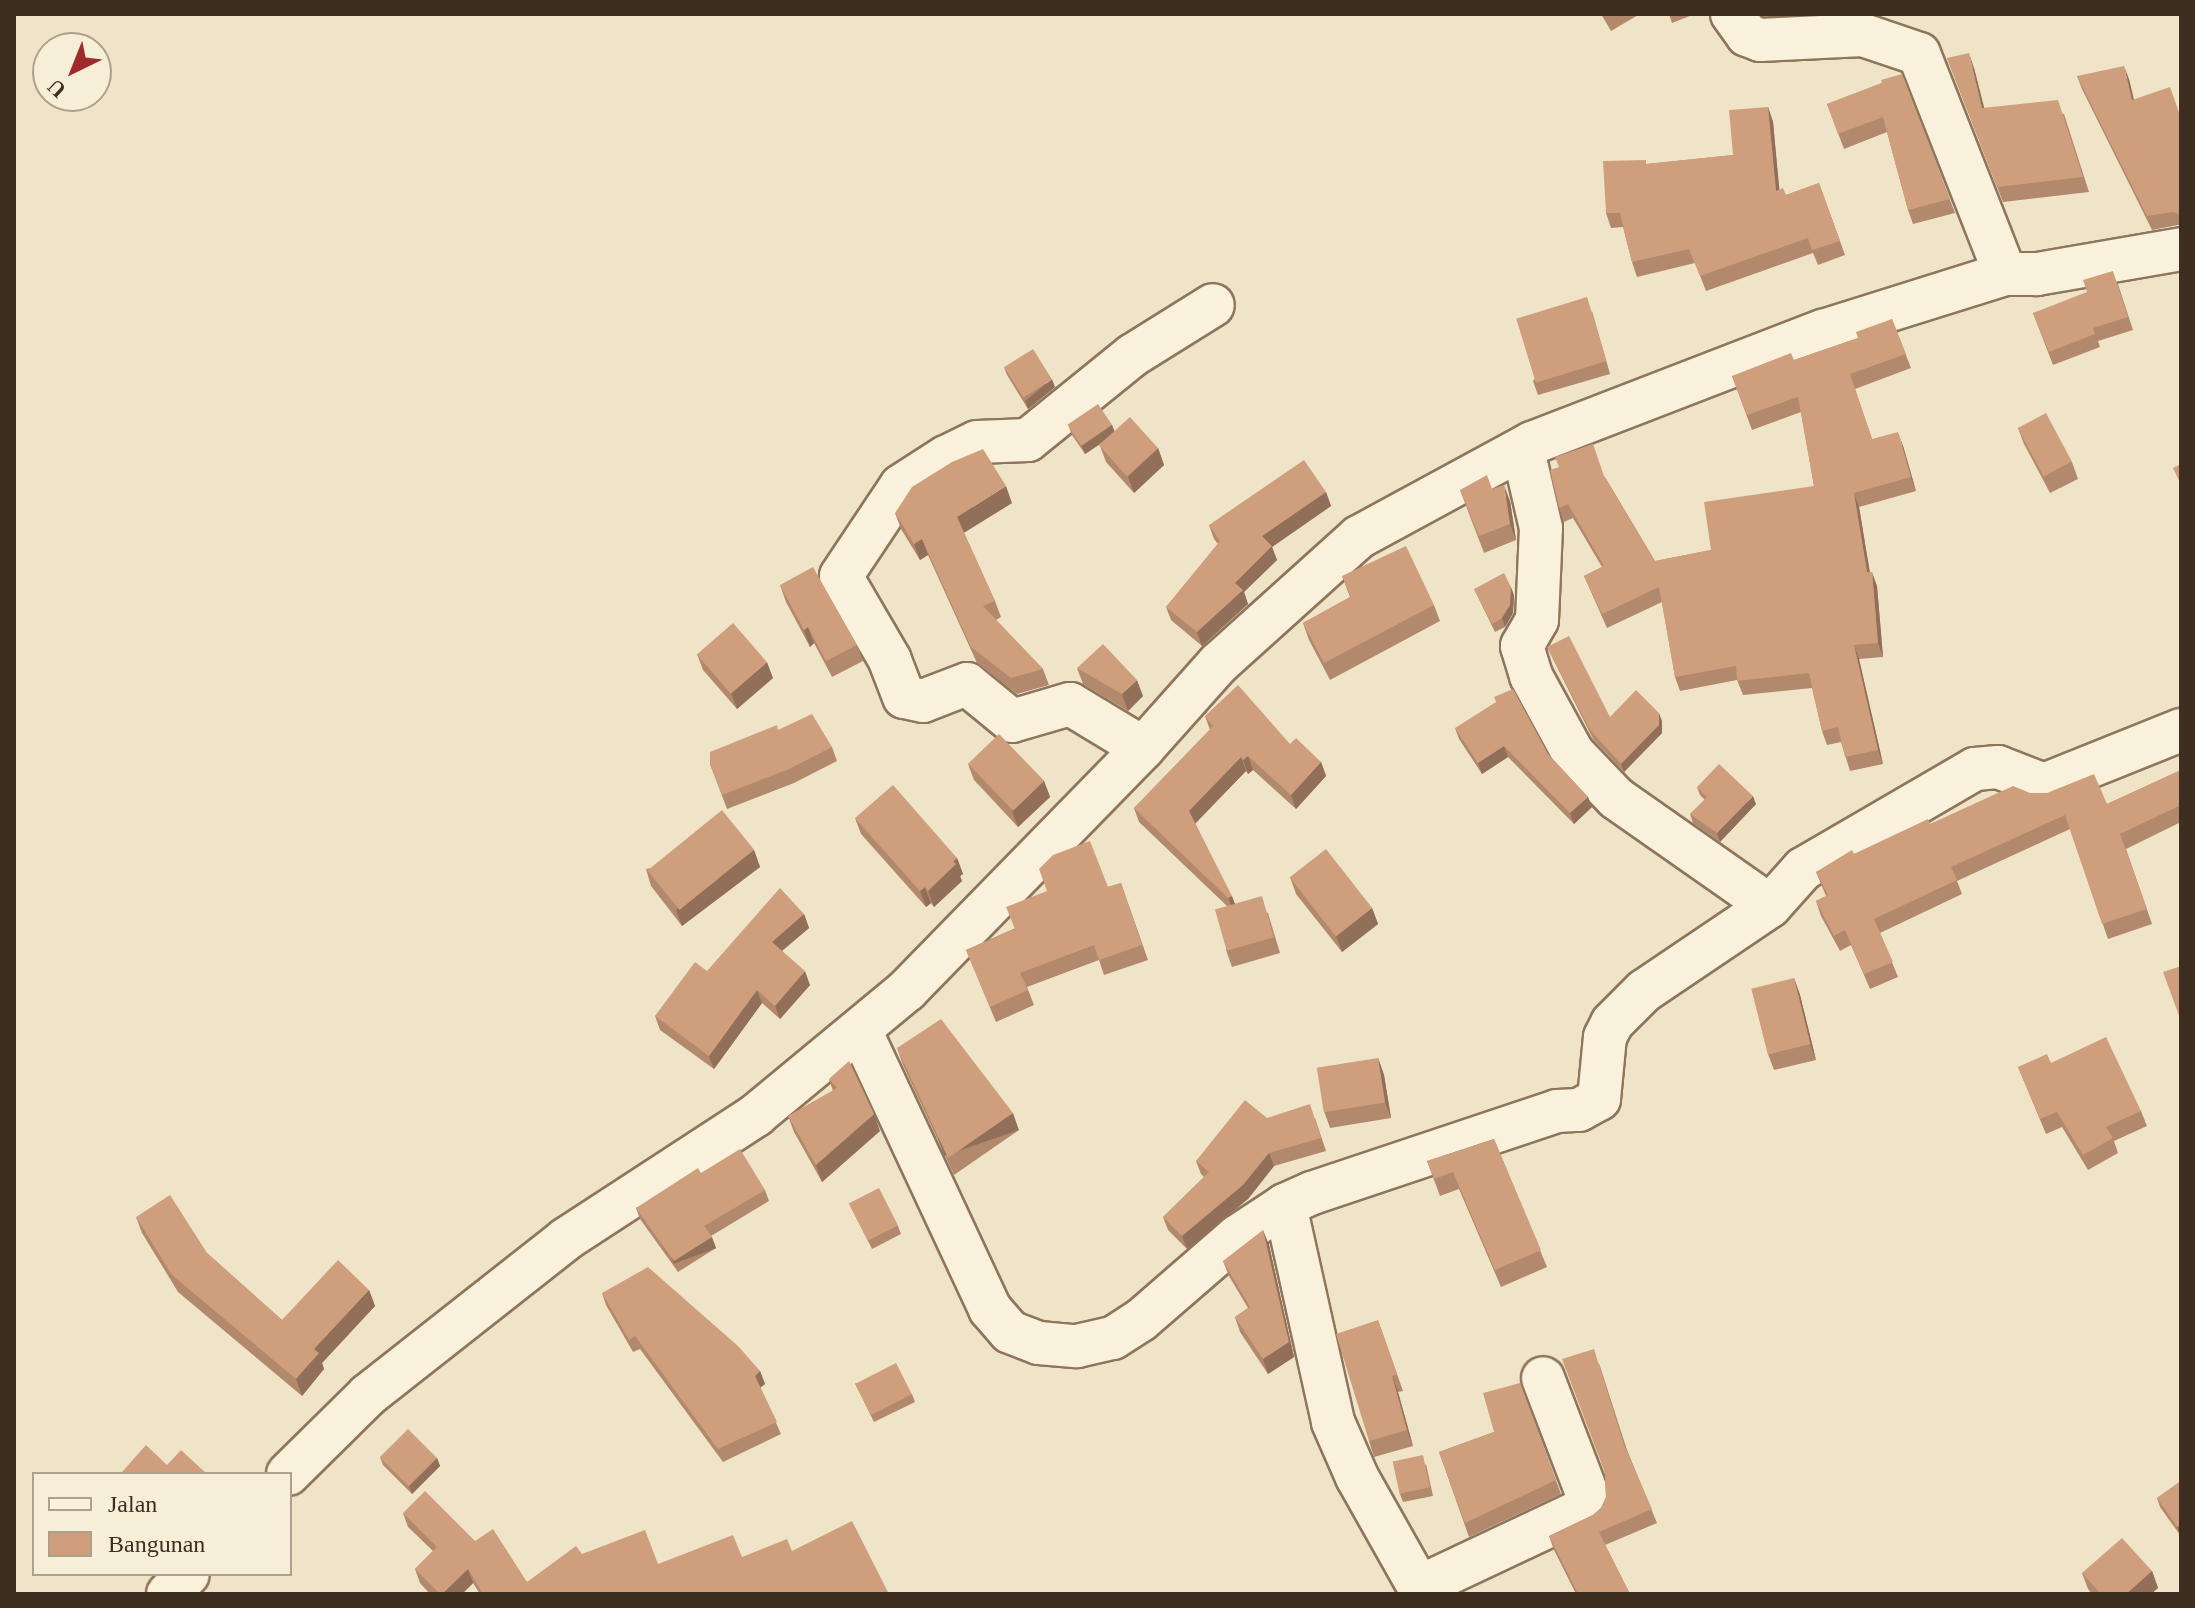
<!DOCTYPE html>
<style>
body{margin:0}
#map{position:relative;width:2195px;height:1608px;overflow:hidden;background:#f0e4c8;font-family:Georgia,serif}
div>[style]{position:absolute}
.roads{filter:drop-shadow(2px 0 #8d765c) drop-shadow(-2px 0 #8d765c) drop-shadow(0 2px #8d765c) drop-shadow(0 -2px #8d765c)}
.minor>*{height:42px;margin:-21px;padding:0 21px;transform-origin:21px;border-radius:21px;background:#faf1dc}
.wall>*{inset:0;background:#b2896c}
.shaded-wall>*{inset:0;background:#916f58;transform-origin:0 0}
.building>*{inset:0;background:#cf9f7d;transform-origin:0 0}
span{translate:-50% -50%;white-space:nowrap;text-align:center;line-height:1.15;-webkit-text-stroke:7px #f7eed8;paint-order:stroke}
.frame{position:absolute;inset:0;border:16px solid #3d2e20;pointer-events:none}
.legend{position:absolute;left:32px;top:1472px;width:260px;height:104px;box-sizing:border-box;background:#f7eed8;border:2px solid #ada18e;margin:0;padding:10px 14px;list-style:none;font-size:24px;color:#3d2e20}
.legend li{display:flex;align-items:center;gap:16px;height:40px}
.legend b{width:40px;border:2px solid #ada18e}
.north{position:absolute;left:32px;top:32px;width:80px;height:80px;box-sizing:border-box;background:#f7eed8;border:2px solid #ada18e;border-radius:50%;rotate:223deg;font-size:22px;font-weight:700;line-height:32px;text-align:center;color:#3d2e20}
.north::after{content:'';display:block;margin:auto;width:28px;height:36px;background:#9e2a2b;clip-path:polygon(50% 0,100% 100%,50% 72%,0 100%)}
</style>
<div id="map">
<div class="roads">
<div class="minor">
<div style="left:1732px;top:14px;width:26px;rotate:54deg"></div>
<div style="left:1747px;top:35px;width:14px;rotate:21deg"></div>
<div style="left:1760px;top:40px;width:103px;rotate:-2.8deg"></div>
<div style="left:1863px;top:35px;width:59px;rotate:18.7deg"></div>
<div style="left:1919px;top:54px;width:236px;rotate:68.6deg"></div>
<div style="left:1523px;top:450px;width:80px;rotate:77deg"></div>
<div style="left:1541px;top:528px;width:92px;rotate:92.5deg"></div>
<div style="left:1537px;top:620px;width:30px;rotate:120deg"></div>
<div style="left:1522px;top:646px;width:31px;rotate:73deg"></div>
<div style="left:1531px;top:676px;width:88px;rotate:61.4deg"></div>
<div style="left:1573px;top:753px;width:62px;rotate:46.3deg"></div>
<div style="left:1616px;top:798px;width:188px;rotate:35deg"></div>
<div style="left:1143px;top:748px;width:85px;rotate:-148.9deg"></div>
<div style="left:1070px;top:704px;width:60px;rotate:163.7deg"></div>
<div style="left:1012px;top:721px;width:58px;rotate:-140.6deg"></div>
<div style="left:967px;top:684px;width:47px;rotate:158.9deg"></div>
<div style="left:923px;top:701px;width:19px;rotate:-168deg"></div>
<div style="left:904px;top:697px;width:40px;rotate:-111deg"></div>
<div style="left:890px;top:660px;width:97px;rotate:-120.3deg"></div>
<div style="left:841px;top:576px;width:108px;rotate:-56.3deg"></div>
<div style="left:901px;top:486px;width:54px;rotate:-32.8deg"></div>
<div style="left:946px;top:457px;width:34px;rotate:-26deg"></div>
<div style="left:977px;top:442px;width:51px;rotate:-2.2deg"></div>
<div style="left:1028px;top:440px;width:135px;rotate:-39deg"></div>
<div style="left:1133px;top:355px;width:94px;rotate:-32deg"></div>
<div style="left:860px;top:1030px;width:308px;rotate:65deg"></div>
<div style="left:990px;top:1309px;width:30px;rotate:49deg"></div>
<div style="left:1010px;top:1332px;width:31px;rotate:21deg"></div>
<div style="left:1039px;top:1343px;width:38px;rotate:5deg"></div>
<div style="left:1077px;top:1346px;width:37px;rotate:-13deg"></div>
<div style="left:1113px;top:1338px;width:33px;rotate:-33deg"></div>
<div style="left:1141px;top:1320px;width:128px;rotate:-40.9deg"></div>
<div style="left:1238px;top:1236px;width:56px;rotate:-33.4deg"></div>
<div style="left:1285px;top:1205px;width:30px;rotate:-24deg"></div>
<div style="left:1312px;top:1193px;width:258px;rotate:-18.5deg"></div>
<div style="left:1557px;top:1111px;width:22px;rotate:-3deg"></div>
<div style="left:1579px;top:1110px;width:23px;rotate:-29deg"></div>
<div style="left:1599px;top:1099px;width:62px;rotate:-84.5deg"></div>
<div style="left:1605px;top:1037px;width:16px;rotate:-63deg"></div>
<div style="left:1612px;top:1023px;width:45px;rotate:-45deg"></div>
<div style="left:1644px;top:991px;width:152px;rotate:-34deg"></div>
<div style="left:1770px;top:906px;width:50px;rotate:-48.3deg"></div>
<div style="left:1803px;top:869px;width:199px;rotate:-30.2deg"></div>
<div style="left:1975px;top:769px;width:23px;rotate:-5deg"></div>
<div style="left:1998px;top:767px;width:49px;rotate:21.4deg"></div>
<div style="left:2044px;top:785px;width:148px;rotate:-21.9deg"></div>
<div style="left:1285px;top:1205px;width:222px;rotate:77.5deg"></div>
<div style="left:1333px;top:1422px;width:60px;rotate:66.4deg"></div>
<div style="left:1357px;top:1477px;width:134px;rotate:60.6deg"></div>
<div style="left:288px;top:1474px;width:112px;rotate:-44.6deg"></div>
<div style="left:368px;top:1395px;width:252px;rotate:-38.2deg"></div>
<div style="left:566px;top:1239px;width:227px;rotate:-33.1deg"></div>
<div style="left:756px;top:1115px;width:196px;rotate:-39.6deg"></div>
<div style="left:907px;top:990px;width:338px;rotate:-45.7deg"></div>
<div style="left:1143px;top:748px;width:114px;rotate:-48.2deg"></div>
<div style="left:1219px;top:663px;width:188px;rotate:-42deg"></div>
<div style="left:1359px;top:537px;width:197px;rotate:-28.5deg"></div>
<div style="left:1532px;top:443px;width:312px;rotate:-21.1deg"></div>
<div style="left:1823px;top:331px;width:191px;rotate:-17.4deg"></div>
<div style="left:2005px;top:274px;width:32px"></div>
<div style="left:2037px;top:274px;width:146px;rotate:-9.8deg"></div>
<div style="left:1419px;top:1587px;width:186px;rotate:-25.2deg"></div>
<div style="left:1587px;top:1508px;width:12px;rotate:-85deg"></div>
<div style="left:1588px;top:1496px;width:126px;rotate:-110.9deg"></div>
<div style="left:168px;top:1594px;width:28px;rotate:-45deg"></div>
</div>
</div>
<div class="wall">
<div style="clip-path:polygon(1601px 14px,1640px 14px,1611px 31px)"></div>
<div style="clip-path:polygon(1669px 14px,1695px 14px,1672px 23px)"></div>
<div style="clip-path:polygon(1947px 58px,1974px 68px,1984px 108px,2064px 114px,2089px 192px,2003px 202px)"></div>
<div style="clip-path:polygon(1902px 74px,1955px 213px,1913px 224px,1908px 210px,1887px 132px,1844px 149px,1827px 104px,1882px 83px)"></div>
<div style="clip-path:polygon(2077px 76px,2129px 79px,2134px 100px,2181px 117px,2181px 226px,2178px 225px,2152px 230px,2082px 89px)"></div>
<div style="clip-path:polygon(1768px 107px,1773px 122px,1779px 190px,1786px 195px,1819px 183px,1845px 255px,1818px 265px,1813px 253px,1706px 291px,1695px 263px,1637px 277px,1632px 262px,1623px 227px,1611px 228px,1606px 213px,1647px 164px,1733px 155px)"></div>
<div style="clip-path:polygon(2118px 284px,2133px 330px,2098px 341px,2100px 347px,2053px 365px,2033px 313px)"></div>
<div style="clip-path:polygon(1592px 311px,1610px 374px,1538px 395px,1533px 381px)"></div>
<div style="clip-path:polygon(1892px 319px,1911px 368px,1855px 389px,1872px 439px,1903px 446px,1916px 491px,1859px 507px,1870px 572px,1877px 586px,1883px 657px,1859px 659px,1883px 764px,1850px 771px,1841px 742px,1827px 745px,1822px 731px,1812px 688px,1743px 695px,1737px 680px,1680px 691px,1675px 677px,1662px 602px,1607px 628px,1584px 576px,1602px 567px,1573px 518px,1564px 522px,1559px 508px,1605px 477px,1655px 561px,1711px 550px,1814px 486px,1801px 412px,1752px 430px,1732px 376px,1794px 360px,1858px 338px)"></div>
<div style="clip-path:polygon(1004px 367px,1055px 387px,1028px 409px,1007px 375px)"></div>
<div style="clip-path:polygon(1112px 425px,1115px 432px,1158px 448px,1164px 465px,1134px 493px,1106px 462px,1100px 446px,1108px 439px,1085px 454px,1072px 435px,1069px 427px)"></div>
<div style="clip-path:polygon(2018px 428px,2072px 462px,2078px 479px,2050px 493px,2024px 444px)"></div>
<div style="clip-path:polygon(1492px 489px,1510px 501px,1516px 540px,1484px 553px,1460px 490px)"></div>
<div style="clip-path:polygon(1326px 492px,1331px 506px,1272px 547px,1277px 560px,1244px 592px,1248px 604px,1202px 646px,1171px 620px,1166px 607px,1218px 544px,1214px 539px,1209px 525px)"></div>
<div style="clip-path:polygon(1012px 503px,964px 533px,995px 601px,1001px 617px,996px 620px,1043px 669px,1049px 685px,1017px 694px,977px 663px,928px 555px,920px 560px,901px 529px,895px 513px)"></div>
<div style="clip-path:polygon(1342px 576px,1434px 605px,1440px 621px,1330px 680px,1309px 640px,1303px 623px,1350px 597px)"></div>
<div style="clip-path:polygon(780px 585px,857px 645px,863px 661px,832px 677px,814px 643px,810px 647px,786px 602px)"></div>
<div style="clip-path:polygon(1474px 589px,1514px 595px,1513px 613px,1505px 627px,1495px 632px)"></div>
<div style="clip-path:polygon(1547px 647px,1610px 717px,1662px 721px,1662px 733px,1624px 772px,1593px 739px)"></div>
<div style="clip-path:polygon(697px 654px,773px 678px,737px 709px,703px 670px)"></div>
<div style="clip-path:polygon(1077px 668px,1143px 696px,1128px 711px,1083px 684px)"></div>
<div style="clip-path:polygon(1205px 716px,1290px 744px,1321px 762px,1326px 776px,1296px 809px,1253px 770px,1248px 774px,1246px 771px,1195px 823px,1235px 904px,1268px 913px,1280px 953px,1232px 967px,1226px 950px,1227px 906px,1139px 822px,1134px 808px,1210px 730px)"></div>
<div style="clip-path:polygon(1455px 728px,1548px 754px,1588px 797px,1592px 807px,1574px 824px,1508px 757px,1482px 774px,1459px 739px)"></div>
<div style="clip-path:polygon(778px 730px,832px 747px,837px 761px,794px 783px,727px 809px,710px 764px)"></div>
<div style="clip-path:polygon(968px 764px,1044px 781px,1050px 797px,1018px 827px,974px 780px)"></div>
<div style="clip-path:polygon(2181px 770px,2181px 822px,2126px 849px,2152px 924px,2108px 939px,2070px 829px,1957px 881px,1962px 894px,1880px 933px,1898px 977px,1870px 989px,1851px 945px,1840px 951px,1821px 916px,1816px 901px,1826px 896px,1816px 872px,1854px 854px,1930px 824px,2030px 793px,2107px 804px)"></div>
<div style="clip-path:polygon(1697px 787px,1756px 804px,1720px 842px,1693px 823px,1690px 814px,1705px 800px,1700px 795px)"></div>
<div style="clip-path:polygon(855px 818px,957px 858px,963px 874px,960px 876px,962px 881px,934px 907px,931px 903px,926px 907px,861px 834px)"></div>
<div style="clip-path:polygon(754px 850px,760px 867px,682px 926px,651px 886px,646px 869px)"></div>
<div style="clip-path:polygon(1290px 877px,1372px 908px,1378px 924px,1342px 952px,1296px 894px)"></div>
<div style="clip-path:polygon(1121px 883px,1148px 960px,1104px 975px,1099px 960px,1027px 987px,1034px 1005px,996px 1022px,966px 950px,1108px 887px)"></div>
<div style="clip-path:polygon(804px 914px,809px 928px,782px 951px,810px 985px,780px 1019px,762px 1003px,714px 1069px,660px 1030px,655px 1016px,707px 971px)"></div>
<div style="clip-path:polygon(1794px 978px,1800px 995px,1816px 1060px,1774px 1070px,1768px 1054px)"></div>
<div style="clip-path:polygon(897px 1048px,1019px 1130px,954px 1175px,903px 1065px)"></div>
<div style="clip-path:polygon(1378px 1058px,1384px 1075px,1391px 1118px,1330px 1128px,1324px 1111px)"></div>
<div style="clip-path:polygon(2051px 1063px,2141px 1111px,2147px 1126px,2114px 1141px,2118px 1153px,2088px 1170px,2062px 1127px,2046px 1134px,2018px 1067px)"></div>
<div style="clip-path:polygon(829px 1079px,880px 1131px,822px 1182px,794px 1132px,788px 1116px,833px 1091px)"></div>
<div style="clip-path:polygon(1267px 1118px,1315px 1118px,1326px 1151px,1274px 1166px,1248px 1199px,1187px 1249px,1168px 1230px,1163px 1217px,1204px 1177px,1201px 1174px,1196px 1161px)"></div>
<div style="clip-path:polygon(1494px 1139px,1547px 1267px,1501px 1287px,1459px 1189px,1440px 1196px,1427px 1161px)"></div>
<div style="clip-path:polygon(701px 1173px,765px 1190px,769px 1201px,711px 1236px,716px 1248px,678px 1272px,640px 1219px,636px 1208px)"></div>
<div style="clip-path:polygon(849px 1203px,898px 1226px,901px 1234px,872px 1249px)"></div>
<div style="clip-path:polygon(136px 1217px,207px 1253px,282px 1320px,369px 1290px,375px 1306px,322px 1363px,324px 1369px,302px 1396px,178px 1292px,142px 1233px)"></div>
<div style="clip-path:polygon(1269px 1245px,1294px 1357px,1268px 1374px,1240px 1332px,1235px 1317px,1248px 1308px,1229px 1276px,1223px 1261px)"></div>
<div style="clip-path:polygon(602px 1293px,760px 1371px,765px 1384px,760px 1387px,781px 1434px,723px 1462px,640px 1349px,633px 1352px,606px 1305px)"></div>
<div style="clip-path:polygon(1378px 1320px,1403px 1391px,1398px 1392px,1413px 1446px,1374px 1457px,1369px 1441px)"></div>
<div style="clip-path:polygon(1599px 1363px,1627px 1450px,1657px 1523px,1605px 1545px,1630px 1594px,1576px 1594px,1554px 1550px,1549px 1536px,1593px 1515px,1601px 1508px,1606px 1497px)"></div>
<div style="clip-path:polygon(855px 1383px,912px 1394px,915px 1402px,874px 1422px)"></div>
<div style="clip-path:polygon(1520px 1383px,1561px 1494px,1469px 1537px,1439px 1452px,1494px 1432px)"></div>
<div style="clip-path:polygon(380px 1457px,437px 1458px,440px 1466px,412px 1494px,383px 1465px)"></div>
<div style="clip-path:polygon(1426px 1464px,1433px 1496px,1403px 1502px,1400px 1494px)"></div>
<div style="clip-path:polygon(2181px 1481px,2180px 1535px,2160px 1507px,2157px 1498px)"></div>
<div style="clip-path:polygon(403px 1513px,475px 1541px,527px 1582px,582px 1554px,658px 1564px,742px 1557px,792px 1551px,889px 1594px,480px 1594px,473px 1583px,462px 1594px,430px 1594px,420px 1583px,415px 1569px,433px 1551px,408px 1527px)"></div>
<div style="clip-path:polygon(2152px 1571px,2158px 1588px,2151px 1594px,2092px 1594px,2088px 1589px,2082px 1573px)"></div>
</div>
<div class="shaded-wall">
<div style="clip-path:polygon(1969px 53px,1974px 68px,1988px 123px,1982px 108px)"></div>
<div style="clip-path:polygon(2124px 66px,2129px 79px,2137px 114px,2132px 100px)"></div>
<div style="clip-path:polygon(1768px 107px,1773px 122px,1781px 206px,1776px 191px)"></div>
<div style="clip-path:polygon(1052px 379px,1055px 387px,1028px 409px,1025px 401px)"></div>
<div style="clip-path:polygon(1112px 425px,1115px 434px,1085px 454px,1082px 446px)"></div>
<div style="clip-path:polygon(1898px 432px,1903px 446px,1916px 491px,1911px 477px)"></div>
<div style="clip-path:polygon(1158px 448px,1164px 465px,1134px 493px,1128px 477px)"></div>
<div style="clip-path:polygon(1504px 485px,1510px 501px,1516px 540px,1510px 524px)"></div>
<div style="clip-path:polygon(1006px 486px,1012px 503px,963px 533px,957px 517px)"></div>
<div style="clip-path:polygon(1326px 492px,1331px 506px,1272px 547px,1277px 560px,1244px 592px,1248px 604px,1202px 646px,1197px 632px,1235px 583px,1262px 536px)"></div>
<div style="clip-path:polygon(1854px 493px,1859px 507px,1872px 587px,1867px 572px)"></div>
<div style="clip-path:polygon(922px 539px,928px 555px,920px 560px,914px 544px)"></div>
<div style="clip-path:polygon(1872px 572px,1877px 586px,1883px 657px,1878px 643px)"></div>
<div style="clip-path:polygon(1511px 587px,1514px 595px,1513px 613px,1505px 627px,1502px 618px)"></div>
<div style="clip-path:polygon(808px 627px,814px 643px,810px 647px,804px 630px)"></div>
<div style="clip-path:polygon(1854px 645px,1859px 659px,1883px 764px,1878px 750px)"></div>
<div style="clip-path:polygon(767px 662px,773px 678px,737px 709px,731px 693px)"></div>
<div style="clip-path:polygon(1137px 680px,1143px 696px,1128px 711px,1122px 694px)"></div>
<div style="clip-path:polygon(1659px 713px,1662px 721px,1662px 733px,1624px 772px,1621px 764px)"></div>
<div style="clip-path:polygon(1504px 746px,1508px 757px,1482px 774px,1478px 763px)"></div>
<div style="clip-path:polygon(1248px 756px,1253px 770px,1248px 774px,1243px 760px)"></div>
<div style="clip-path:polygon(1241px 757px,1246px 771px,1194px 825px,1189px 811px)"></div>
<div style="clip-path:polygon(1321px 762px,1326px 776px,1296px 809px,1291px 795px)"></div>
<div style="clip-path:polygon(1044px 781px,1050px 797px,1018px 827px,1012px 811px)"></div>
<div style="clip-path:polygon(1753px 796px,1756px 804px,1720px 842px,1717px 833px)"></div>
<div style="clip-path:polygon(1588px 797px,1592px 807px,1574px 824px,1570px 813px)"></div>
<div style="clip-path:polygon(754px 850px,760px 867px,682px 926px,676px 910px)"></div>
<div style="clip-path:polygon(957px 858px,963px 874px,960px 876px,962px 881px,934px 907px,928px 891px)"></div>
<div style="clip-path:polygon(925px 887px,931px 903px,926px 907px,920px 891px)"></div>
<div style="left:1232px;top:896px;width:15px;height:4px;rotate:70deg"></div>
<div style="clip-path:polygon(1372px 908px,1378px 924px,1342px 952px,1336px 936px)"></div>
<div style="clip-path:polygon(804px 914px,809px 928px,777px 955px,772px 942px)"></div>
<div style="clip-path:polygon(805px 971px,810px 985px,780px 1019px,775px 1006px)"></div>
<div style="clip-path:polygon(1794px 978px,1800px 995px,1816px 1060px,1810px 1044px)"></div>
<div style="clip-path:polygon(757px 990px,762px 1003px,714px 1069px,709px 1056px)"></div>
<div style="clip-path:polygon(1378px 1058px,1384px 1075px,1391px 1118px,1385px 1102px)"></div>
<div style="left:1013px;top:1113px;width:18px;height:79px;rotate:71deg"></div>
<div style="clip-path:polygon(874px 1114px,880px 1131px,822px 1182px,816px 1165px)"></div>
<div style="clip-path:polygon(1269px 1153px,1274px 1166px,1248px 1199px,1187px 1249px,1182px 1236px)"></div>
<div style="clip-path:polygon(1263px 1230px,1269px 1245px,1294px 1357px,1268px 1374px,1263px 1359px)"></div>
<div style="left:712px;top:1237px;width:12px;height:45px;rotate:70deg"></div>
<div style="clip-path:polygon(369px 1290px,375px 1306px,322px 1363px,324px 1369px,302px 1396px,296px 1379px,314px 1349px)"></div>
<div style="clip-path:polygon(760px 1371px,765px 1384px,760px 1388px,755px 1376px)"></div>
<div style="clip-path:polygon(1392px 1376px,1398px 1392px,1413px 1446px,1407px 1430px)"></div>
<div style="clip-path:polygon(437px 1458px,440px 1466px,412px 1494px,409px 1486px)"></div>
<div style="clip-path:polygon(2181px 1524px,2181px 1534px,2180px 1535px,2177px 1527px)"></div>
<div style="clip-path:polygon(468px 1569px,473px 1583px,462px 1594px,442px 1594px)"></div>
<div style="clip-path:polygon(2152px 1571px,2158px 1588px,2151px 1594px,2126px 1594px)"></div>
</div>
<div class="building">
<div style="clip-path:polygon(1969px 53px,1982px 108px,2058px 100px,2083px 177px,1997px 187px,1947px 58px)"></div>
<div style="clip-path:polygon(2124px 66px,2132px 100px,2170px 87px,2181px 118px,2181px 215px,2173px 212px,2147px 216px,2077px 76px)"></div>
<div style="clip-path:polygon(1902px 74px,1950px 199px,1908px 210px,1883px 117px,1838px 134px,1827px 104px,1882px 83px,1881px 80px)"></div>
<div style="clip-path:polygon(1768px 107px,1776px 191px,1783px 188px,1786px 195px,1819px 183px,1840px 241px,1812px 250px,1808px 238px,1700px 276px,1689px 249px,1632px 262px,1620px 213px,1606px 213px,1603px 161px,1646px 160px,1646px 164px,1733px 155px,1729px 110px)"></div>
<div style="clip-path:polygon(2113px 271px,2128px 317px,2093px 328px,2095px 334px,2049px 352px,2033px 313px,2087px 292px,2083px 280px)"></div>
<div style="left:1587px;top:297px;width:67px;height:74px;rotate:73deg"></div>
<div style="clip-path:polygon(1892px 319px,1906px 354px,1850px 374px,1872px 439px,1898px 432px,1911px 477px,1854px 493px,1867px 572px,1872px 572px,1878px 643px,1854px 645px,1878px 750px,1845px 757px,1838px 727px,1822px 731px,1809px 673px,1737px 681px,1736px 666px,1675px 677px,1659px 587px,1602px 614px,1584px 576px,1604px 566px,1568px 504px,1559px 508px,1550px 470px,1559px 467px,1555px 457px,1593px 444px,1604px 476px,1655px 561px,1711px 550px,1704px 502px,1814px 486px,1798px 397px,1747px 415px,1732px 376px,1791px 353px,1794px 360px,1858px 338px,1856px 332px)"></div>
<div style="left:1033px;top:349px;width:36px;height:34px;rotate:58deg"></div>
<div style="left:1098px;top:404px;width:25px;height:37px;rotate:56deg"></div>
<div style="left:2046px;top:413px;width:55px;height:32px;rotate:62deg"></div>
<div style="left:1130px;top:417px;width:42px;height:42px;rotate:48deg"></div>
<div style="clip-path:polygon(983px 449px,1006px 486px,957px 517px,995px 601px,983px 606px,1043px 669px,1011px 678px,971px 647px,922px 539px,914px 544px,895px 513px,912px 487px,952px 462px)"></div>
<div style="clip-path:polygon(1304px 460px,1326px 492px,1262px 536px,1272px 546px,1235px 583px,1243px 590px,1197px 632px,1166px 607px,1220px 541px,1209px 525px)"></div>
<div style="clip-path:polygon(2181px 464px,2181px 485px,2173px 468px)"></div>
<div style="clip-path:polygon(1487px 475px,1492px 489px,1504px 485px,1510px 524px,1479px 536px,1460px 490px)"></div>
<div style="clip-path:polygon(1406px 546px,1434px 605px,1324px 663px,1303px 623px,1351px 597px,1342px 576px)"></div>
<div style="clip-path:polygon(813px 567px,857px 645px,826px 661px,808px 627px,804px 630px,780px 585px)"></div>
<div style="clip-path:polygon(1504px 573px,1511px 587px,1510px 605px,1502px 618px,1492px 624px,1474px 589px)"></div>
<div style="left:733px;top:623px;width:52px;height:48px;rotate:49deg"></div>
<div style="clip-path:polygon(1569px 636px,1610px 717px,1636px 690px,1659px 713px,1659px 725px,1621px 764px,1590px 730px,1547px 647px)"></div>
<div style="clip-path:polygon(1103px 644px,1137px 680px,1122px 694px,1077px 668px)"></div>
<div style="clip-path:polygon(1238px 685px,1290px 744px,1296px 738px,1321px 762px,1291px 795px,1248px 756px,1243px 760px,1241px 757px,1189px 811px,1232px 896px,1228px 898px,1134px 808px,1213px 726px,1205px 716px)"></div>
<div style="clip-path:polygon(1513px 689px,1548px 754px,1588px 797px,1570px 813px,1504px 746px,1478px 763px,1455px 728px,1496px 702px,1494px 697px)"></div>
<div style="clip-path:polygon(812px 714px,832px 747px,789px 769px,722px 795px,710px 764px,710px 752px,777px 725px,778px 730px)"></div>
<div style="left:999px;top:734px;width:65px;height:43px;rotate:46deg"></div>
<div style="clip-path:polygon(1719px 764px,1753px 796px,1717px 833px,1690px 814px,1707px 797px,1697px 787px)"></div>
<div style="clip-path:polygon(2181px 770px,2181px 805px,2120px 834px,2147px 909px,2102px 924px,2065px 815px,1951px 867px,1957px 880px,1874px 919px,1893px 962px,1864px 974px,1845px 930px,1834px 936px,1816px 901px,1828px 895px,1816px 872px,1852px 850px,1854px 854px,1928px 819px,1930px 824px,2013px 786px,2030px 793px,2047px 793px,2094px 774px,2107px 804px)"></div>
<div style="clip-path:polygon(893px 785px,957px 858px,953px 861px,956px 864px,928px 891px,925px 887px,920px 891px,855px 818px)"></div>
<div style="left:722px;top:810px;width:51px;height:96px;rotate:51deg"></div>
<div style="clip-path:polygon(1090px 841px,1108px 887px,1121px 883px,1142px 945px,1099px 960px,1094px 945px,1020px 973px,1028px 990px,990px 1007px,966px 950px,1015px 929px,1006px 907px,1047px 891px,1039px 869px,1053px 855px)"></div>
<div style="left:1326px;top:849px;width:75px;height:46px;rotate:52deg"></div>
<div style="clip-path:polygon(780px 888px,804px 914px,772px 942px,805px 971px,775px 1006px,757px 990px,709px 1056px,655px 1016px,695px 962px,707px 971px)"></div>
<div style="left:1262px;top:896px;width:43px;height:49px;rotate:74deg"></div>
<div style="clip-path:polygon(2181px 966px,2181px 1021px,2163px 972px)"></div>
<div style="left:1794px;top:978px;width:68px;height:44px;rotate:76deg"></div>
<div style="clip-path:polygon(941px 1019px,1013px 1113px,948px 1158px,897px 1048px)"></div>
<div style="clip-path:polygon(2106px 1037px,2141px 1111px,2106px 1127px,2113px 1138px,2083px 1155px,2057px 1112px,2040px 1119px,2018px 1067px,2047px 1054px,2051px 1063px)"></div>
<div style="left:1378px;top:1058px;width:45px;height:62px;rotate:81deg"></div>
<div style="clip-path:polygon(849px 1061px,874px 1114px,816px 1165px,788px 1116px,837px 1088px,829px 1079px)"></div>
<div style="clip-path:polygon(1245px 1100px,1267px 1118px,1310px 1104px,1321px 1138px,1269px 1153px,1243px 1185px,1182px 1236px,1163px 1217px,1209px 1172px,1196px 1161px)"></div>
<div style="clip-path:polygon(1494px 1139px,1541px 1250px,1495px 1270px,1453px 1172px,1434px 1179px,1427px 1161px)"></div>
<div style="clip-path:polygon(740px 1149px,765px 1190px,704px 1226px,712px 1237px,674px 1261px,636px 1208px,698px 1168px,701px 1173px)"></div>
<div style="left:879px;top:1188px;width:42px;height:34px;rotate:63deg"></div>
<div style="clip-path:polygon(170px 1195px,207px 1253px,282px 1320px,338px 1260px,369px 1290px,314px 1349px,319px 1353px,296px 1379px,172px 1275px,136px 1217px)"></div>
<div style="clip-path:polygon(1263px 1230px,1289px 1342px,1263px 1359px,1235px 1317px,1250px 1307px,1223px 1261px)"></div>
<div style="clip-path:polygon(648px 1267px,738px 1346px,760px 1371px,755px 1376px,777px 1422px,718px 1449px,635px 1336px,629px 1340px,602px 1293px)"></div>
<div style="clip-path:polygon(1378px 1320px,1397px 1374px,1392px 1376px,1407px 1430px,1369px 1441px,1336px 1334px)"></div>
<div style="clip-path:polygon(1594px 1349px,1624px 1445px,1652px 1509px,1599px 1532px,1630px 1594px,1578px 1594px,1549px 1536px,1593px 1515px,1601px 1508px,1606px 1497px,1605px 1473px,1562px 1359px)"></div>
<div style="left:896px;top:1363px;width:35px;height:46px;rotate:63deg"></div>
<div style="clip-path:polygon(1520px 1383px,1556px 1480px,1465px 1523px,1439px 1452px,1494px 1432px,1483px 1393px)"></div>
<div style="left:408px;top:1429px;width:41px;height:40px;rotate:45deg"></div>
<div style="clip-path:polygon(146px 1445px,167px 1465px,181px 1450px,207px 1474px,124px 1474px,122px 1472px)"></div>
<div style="left:1423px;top:1455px;width:33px;height:31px;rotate:78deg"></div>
<div style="clip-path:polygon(2181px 1481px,2181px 1524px,2177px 1527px,2157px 1498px)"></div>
<div style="clip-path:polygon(425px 1491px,475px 1541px,493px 1529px,527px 1582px,576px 1546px,582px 1554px,645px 1530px,658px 1564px,733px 1535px,742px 1557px,787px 1539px,792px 1551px,852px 1521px,889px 1594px,483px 1594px,468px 1569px,442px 1594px,440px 1594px,415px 1569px,437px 1547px,403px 1513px)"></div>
<div style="clip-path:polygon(2122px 1538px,2152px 1571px,2126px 1594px,2101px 1594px,2082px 1573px)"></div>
</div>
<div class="frame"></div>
<ul class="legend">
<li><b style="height:10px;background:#faf1dc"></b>Jalan</li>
<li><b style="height:22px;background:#cf9f7d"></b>Bangunan</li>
</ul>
<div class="north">U</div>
</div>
